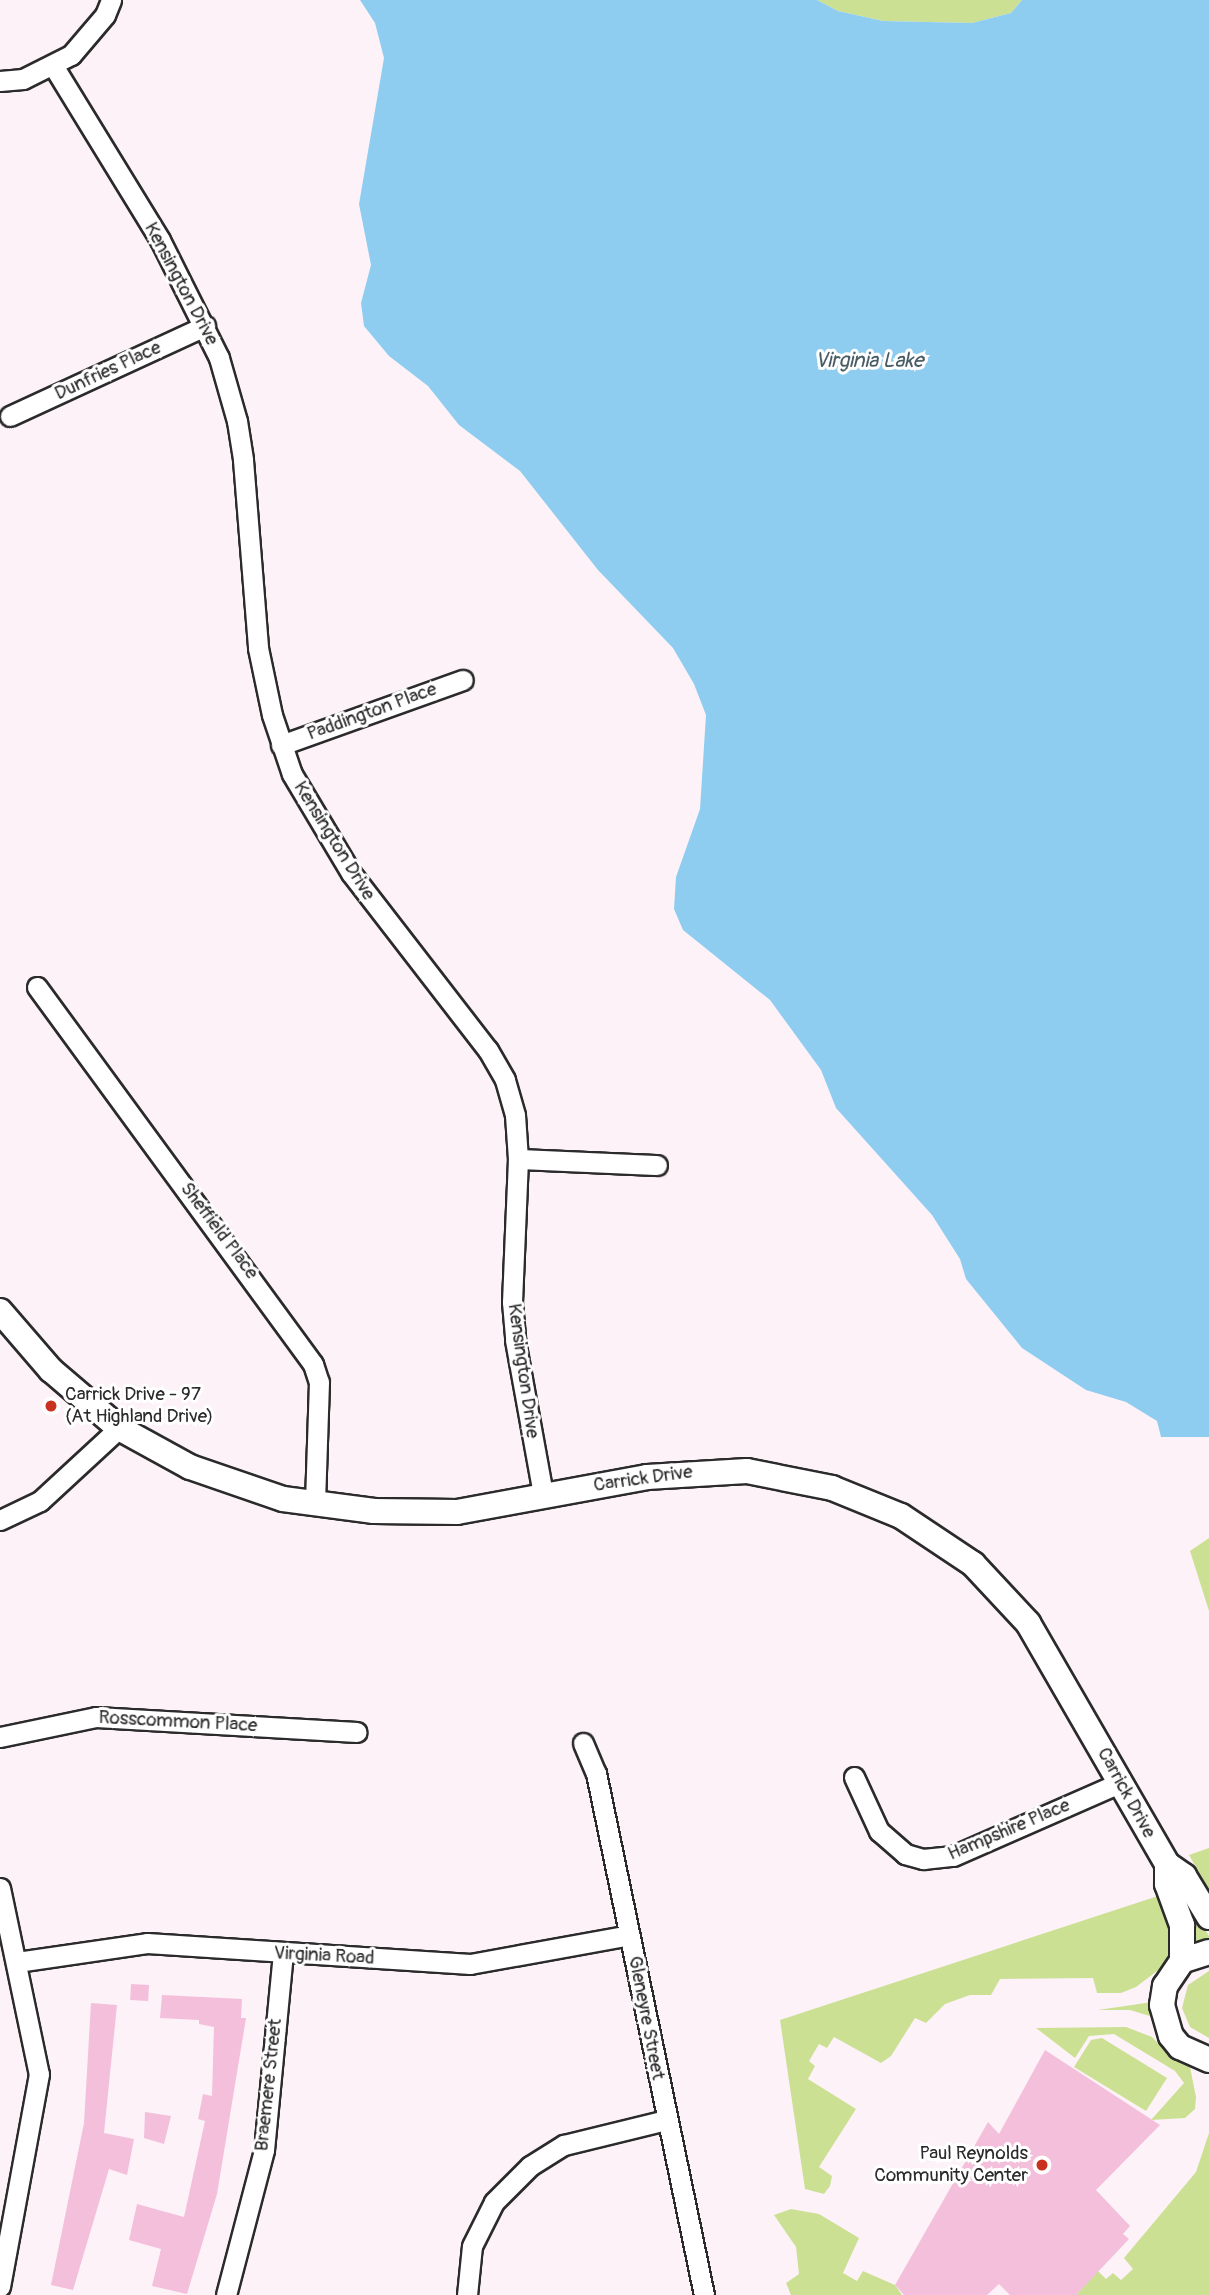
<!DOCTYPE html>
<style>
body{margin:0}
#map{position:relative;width:1209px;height:2295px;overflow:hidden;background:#fdf2f8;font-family:Pangolin,sans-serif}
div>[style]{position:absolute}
.green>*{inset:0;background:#cce094}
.water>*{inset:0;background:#8fcdf0}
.building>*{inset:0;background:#f4bfdb;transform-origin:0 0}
.roads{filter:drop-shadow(2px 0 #2b2b2b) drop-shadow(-2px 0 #2b2b2b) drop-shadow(0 2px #2b2b2b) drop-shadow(0 -2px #2b2b2b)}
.minor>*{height:19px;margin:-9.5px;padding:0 9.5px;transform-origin:9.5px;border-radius:9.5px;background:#fff}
.tertiary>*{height:24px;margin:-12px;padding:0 12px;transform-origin:12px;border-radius:12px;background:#fff}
.dots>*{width:19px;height:19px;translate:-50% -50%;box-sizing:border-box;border:4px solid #fff;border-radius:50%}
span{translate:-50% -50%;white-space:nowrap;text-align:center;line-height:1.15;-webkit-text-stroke:6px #fff;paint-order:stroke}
.street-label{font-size:19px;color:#2b2b2b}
.poi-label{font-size:19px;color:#2b2b2b}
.left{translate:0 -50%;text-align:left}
.right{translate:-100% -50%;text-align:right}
.water-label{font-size:21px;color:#495c66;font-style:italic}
</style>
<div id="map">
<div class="green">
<div style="clip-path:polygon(817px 0,1022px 0,1011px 13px,972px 23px,883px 21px,838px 11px)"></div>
<div style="clip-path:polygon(1209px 1538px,1209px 1611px,1190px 1551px)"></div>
<div style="clip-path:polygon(1209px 1848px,1209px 1890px,1189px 1855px)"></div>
<div style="clip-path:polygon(1178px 1887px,1209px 1936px,1209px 1943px,1193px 1946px)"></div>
<div style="clip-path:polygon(1158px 1896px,1168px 1927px,1168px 1955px,1161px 1968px,1136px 1987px,1121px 1993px,1097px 1993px,1093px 1978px,1000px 1979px,991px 1995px,970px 1995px,945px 2004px,926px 2023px,915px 2018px,891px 2056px,881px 2063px,834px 2037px,827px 2048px,819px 2044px,809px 2061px,815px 2066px,808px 2079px,856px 2109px,819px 2167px,832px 2176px,830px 2186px,824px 2194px,805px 2189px,780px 2020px)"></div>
<div style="clip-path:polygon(1209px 1971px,1209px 2038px,1190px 2027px,1182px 2008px,1188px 1985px)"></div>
<div style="clip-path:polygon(1152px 2002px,1153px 2017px,1130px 2010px,1098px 2010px)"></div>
<div style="clip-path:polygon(1126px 2027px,1152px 2037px,1167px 2053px,1190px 2067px,1196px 2097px,1195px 2109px,1185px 2118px,1151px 2120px,1184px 2083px,1175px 2071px,1114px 2034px,1089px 2036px,1075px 2058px,1036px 2028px)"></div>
<div style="clip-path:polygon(1102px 2038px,1167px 2078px,1146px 2111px,1074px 2067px,1091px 2040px)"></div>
<div style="clip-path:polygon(1209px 2133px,1209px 2295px,1076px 2295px,1098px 2271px,1106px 2279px,1113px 2273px,1121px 2280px,1133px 2269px,1124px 2258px,1196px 2172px)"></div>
<div style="clip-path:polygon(791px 2209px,819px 2214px,859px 2238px,843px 2273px,857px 2281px,863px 2271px,895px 2285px,902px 2295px,791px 2295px,786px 2283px,799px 2274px,796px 2247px,774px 2215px)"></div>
</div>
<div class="water">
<div style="clip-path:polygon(360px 0,817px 0,838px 11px,883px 21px,972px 23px,1011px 13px,1022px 0,1209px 0,1209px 1437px,1161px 1437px,1157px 1421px,1126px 1402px,1086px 1390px,1022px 1348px,966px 1279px,960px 1259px,932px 1215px,836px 1108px,821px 1070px,770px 1000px,683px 930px,674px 909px,676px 877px,700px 809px,706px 715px,694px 684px,673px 648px,598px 570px,520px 471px,459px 425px,428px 386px,389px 356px,364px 326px,361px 303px,371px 265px,359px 204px,384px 58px,375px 23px)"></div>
</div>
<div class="building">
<div style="left:131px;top:1984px;width:18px;height:16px;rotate:3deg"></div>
<div style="clip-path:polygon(162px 1995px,242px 1999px,241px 2018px,246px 2018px,217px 2194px,187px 2294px,152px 2286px,161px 2249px,129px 2240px,137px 2204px,184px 2217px,205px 2121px,198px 2119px,203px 2094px,212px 2096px,214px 2027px,199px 2024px,199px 2020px,160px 2018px)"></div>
<div style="clip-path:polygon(91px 2003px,117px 2005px,104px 2133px,134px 2139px,127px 2175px,109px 2169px,73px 2290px,51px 2285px,84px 2123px)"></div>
<div style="clip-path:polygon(1045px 2050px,1160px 2125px,1096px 2190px,1130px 2226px,1123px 2234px,1129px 2239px,1076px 2295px,1010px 2295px,999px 2284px,987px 2295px,904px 2295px,895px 2285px,988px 2122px,999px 2134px)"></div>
<div style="clip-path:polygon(145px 2112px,171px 2116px,164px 2144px,144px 2138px)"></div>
</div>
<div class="roads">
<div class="minor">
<div style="left:54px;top:67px;width:203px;rotate:58.5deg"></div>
<div style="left:160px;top:240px;width:132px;rotate:63.4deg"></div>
<div style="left:219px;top:358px;width:66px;rotate:74.1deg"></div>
<div style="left:237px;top:421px;width:39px;rotate:81deg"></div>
<div style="left:243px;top:460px;width:189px;rotate:85.4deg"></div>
<div style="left:258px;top:648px;width:68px;rotate:78.2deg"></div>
<div style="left:272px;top:715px;width:62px;rotate:71.3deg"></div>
<div style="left:292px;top:774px;width:115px;rotate:59.2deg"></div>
<div style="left:351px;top:873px;width:224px;rotate:52.3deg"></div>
<div style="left:488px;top:1050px;width:34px;rotate:60deg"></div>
<div style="left:505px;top:1080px;width:36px;rotate:74deg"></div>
<div style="left:515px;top:1115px;width:44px;rotate:86.1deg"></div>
<div style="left:518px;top:1159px;width:143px;rotate:92.4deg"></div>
<div style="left:512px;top:1302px;width:38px;rotate:85deg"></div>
<div style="left:515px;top:1340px;width:157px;rotate:79.7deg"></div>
<div style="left:0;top:81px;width:23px;rotate:-5deg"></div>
<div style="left:23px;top:79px;width:54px;rotate:-26.6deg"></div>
<div style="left:71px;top:55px;width:52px;rotate:-49.6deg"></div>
<div style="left:105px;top:15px;width:16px;rotate:-68deg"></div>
<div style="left:10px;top:416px;width:215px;rotate:-24.8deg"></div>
<div style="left:281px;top:745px;width:193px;rotate:-19.7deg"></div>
<div style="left:37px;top:987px;width:467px;rotate:53.8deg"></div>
<div style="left:313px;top:1364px;width:19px;rotate:72deg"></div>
<div style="left:319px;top:1382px;width:123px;rotate:91.9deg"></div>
<div style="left:518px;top:1159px;width:139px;rotate:2.5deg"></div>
<div style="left:0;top:1520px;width:44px;rotate:-25.4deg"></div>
<div style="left:40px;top:1501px;width:108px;rotate:-42.7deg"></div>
<div style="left:0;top:1737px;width:98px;rotate:-11.8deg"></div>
<div style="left:96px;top:1717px;width:261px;rotate:3.3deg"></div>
<div style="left:583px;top:1743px;width:33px;rotate:67deg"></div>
<div style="left:596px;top:1773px;width:533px;rotate:78.31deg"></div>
<div style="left:854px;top:1777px;width:60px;rotate:65.2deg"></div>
<div style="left:879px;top:1831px;width:35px;rotate:41deg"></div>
<div style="left:905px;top:1854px;width:19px;rotate:16deg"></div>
<div style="left:923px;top:1859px;width:30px;rotate:-6deg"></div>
<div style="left:953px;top:1856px;width:181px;rotate:-23.7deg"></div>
<div style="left:0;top:1888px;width:190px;rotate:78.2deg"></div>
<div style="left:39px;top:2074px;width:216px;rotate:100.4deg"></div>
<div style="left:17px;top:1962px;width:131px;rotate:-8.3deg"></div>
<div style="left:147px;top:1943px;width:324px;rotate:3.7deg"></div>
<div style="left:470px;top:1964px;width:162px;rotate:-10.3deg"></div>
<div style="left:226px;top:2295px;width:150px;rotate:-75.3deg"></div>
<div style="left:264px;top:2150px;width:197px;rotate:-84.5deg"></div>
<div style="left:467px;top:2295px;width:49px;rotate:-84.2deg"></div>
<div style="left:472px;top:2246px;width:49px;rotate:-63.4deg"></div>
<div style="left:494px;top:2202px;width:51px;rotate:-45deg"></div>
<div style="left:530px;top:2166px;width:40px;rotate:-32deg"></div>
<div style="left:564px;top:2145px;width:105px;rotate:-13.8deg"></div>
</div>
<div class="tertiary">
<div style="left:0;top:1311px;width:78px;rotate:49.2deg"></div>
<div style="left:51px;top:1370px;width:89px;rotate:40.5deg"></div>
<div style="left:119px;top:1428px;width:81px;rotate:28.8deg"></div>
<div style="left:190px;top:1467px;width:98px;rotate:19deg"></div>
<div style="left:283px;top:1499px;width:92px;rotate:7.5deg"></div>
<div style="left:374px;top:1511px;width:83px;rotate:0.7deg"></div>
<div style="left:457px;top:1512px;width:193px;rotate:-10.4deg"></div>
<div style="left:647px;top:1477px;width:100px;rotate:-3.4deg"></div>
<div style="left:747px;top:1471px;width:87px;rotate:11.3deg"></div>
<div style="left:832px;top:1488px;width:74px;rotate:22.1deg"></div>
<div style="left:901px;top:1516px;width:87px;rotate:33.7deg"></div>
<div style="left:973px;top:1564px;width:81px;rotate:47deg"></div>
<div style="left:1028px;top:1623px;width:278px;rotate:60deg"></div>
<div style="left:1167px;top:1864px;width:21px;rotate:35deg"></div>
<div style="left:1184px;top:1876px;width:48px;rotate:58.6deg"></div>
<div style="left:1167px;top:1864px;width:20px;rotate:90deg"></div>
<div style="left:1167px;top:1884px;width:44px;rotate:69.9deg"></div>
<div style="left:1182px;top:1925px;width:36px;rotate:90deg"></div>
<div style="left:1209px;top:1952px;width:28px;rotate:162deg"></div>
<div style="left:1182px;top:1961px;width:30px;rotate:124deg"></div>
<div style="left:1165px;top:1986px;width:19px;rotate:99deg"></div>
<div style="left:1162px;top:2005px;width:32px;rotate:74deg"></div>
<div style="left:1171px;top:2036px;width:14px;rotate:51deg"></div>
<div style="left:1180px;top:2047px;width:32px;rotate:24deg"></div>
</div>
</div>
<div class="dots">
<div style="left:51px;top:1406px;background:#c8321e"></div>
<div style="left:1042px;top:2165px;background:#c8321e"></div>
</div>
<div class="street-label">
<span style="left:181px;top:284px;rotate:62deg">Kensington Drive</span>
<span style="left:108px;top:371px;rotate:-25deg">Dunfries Place</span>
<span style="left:372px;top:712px;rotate:-20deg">Paddington Place</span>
<span style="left:334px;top:841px;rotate:58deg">Kensington Drive</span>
<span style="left:219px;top:1231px;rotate:53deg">Sheffield Place</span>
<span style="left:523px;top:1371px;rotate:82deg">Kensington Drive</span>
<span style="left:643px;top:1479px;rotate:-8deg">Carrick Drive</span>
<span style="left:178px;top:1722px;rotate:3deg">Rosscommon Place</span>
<span style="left:1126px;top:1793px;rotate:61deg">Carrick Drive</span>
<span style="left:1009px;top:1830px;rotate:-23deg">Hampshire Place</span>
<span style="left:324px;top:1956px;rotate:3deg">Virginia Road</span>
<span style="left:646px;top:2018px;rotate:79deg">Gleneyre Street</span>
<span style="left:269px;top:2085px;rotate:-84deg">Braemere Street</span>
</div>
<div class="poi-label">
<span class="left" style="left:65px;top:1406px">Carrick Drive - 97<br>(At Highland Drive)</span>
<span class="right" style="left:1028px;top:2165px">Paul Reynolds<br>Community Center</span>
</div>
<div class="water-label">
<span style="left:869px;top:361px">Virginia Lake</span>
</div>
</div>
